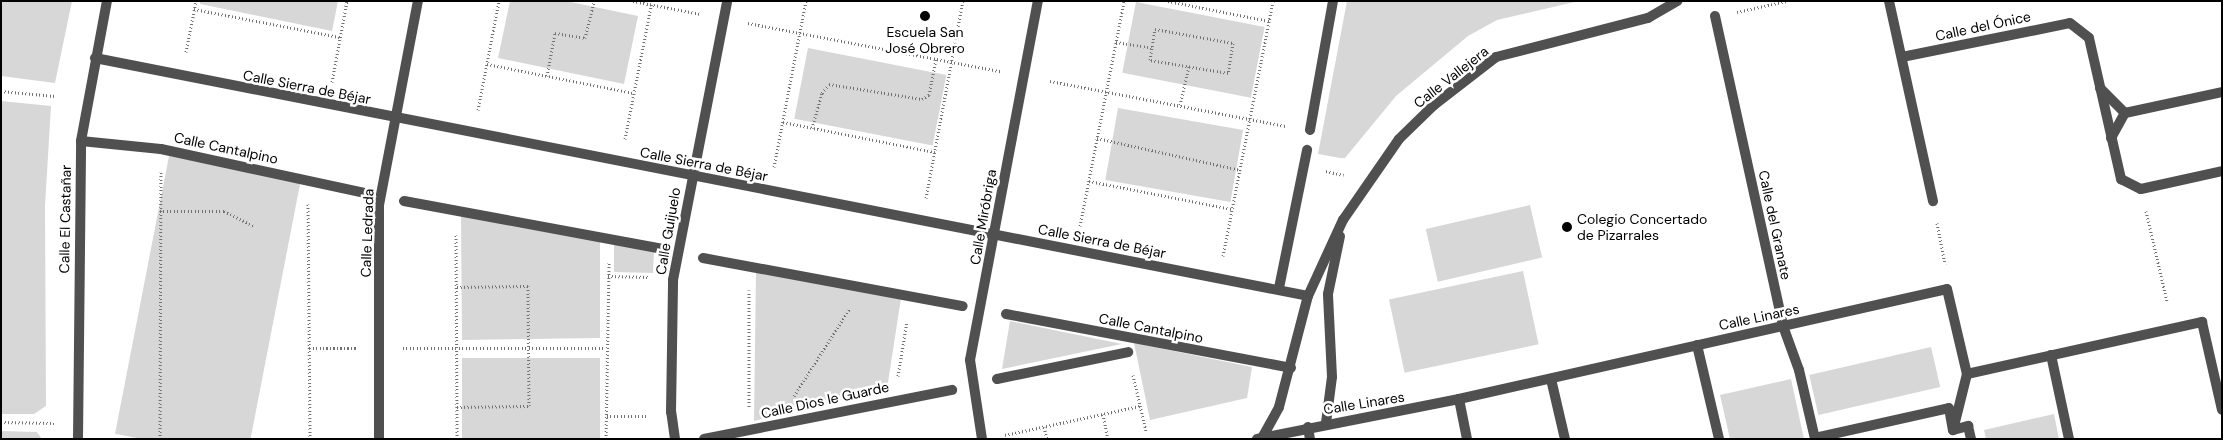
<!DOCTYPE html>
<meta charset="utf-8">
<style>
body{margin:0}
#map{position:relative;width:2223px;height:440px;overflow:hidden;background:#fff;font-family:"DM Sans",sans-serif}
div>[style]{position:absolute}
.green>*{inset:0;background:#d7d7d7;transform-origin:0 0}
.path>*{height:3px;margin-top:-1.5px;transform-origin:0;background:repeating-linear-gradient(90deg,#727272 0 1px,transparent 0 3.5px)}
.pedestrian>*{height:10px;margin:-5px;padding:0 5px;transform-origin:5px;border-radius:5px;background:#505050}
.minor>*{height:10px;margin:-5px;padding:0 5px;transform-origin:5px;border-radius:5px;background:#505050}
.dots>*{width:14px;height:14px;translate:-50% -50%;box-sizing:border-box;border:2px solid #fff;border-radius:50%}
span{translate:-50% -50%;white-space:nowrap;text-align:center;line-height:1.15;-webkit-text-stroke:5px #fff;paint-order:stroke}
.street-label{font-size:14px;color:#000}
.poi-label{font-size:14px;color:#000}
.left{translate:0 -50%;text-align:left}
.frame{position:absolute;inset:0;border:2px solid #000;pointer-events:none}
</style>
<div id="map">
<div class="green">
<div style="clip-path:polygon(1px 1px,72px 1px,55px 83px,1px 76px)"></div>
<div style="clip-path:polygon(200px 1px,338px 1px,332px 31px,200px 4px)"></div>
<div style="clip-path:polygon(510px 1px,566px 1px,638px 16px,624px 84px,498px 58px)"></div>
<div style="clip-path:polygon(1347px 1px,1579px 1px,1497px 20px,1468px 36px,1396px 96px,1345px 158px,1340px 158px,1318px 154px)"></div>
<div style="left:1136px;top:2px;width:131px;height:72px;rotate:11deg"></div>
<div style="left:808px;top:48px;width:141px;height:72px;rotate:11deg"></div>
<div style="clip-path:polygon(1px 101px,51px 106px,45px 206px,46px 406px,34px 414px,1px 414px)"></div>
<div style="left:1118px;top:108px;width:127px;height:73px;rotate:10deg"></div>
<div style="left:169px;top:156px;width:134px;height:283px;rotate:11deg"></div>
<div style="left:1530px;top:205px;width:54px;height:107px;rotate:77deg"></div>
<div style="clip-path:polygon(461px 213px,600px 240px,600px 338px,462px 340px)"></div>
<div style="clip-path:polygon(614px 244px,654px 251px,653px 273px,614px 272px)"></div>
<div style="clip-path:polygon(756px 270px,901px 298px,887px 389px,754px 421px)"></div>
<div style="left:1523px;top:271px;width:75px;height:137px;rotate:78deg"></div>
<div style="clip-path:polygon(1010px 321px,1122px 344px,1002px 369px)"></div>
<div style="clip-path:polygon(1134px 343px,1252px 367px,1247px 398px,1150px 420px)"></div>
<div style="left:1931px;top:347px;width:41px;height:125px;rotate:77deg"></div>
<div style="left:600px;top:358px;width:81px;height:138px;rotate:90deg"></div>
<div style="clip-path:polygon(1791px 379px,1804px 439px,1730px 439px,1720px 395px)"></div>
<div style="clip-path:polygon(2054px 414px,2059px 439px,1986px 439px,1984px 430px)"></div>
<div style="clip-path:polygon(1px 431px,37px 432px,42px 439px,1px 439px)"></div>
</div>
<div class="path">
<div style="left:633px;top:1px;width:69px;rotate:10.8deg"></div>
<div style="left:1168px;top:1px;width:103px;rotate:11.2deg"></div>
<div style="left:194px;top:9px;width:149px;rotate:10.9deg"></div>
<div style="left:1737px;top:12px;width:51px;rotate:-12.4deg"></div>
<div style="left:748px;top:23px;width:257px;rotate:10.8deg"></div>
<div style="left:1155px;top:29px;width:79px;rotate:10.2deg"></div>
<div style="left:1233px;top:43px;width:30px;rotate:99deg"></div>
<div style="left:1228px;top:73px;width:79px;rotate:-170.5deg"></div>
<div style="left:1150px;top:60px;width:31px;rotate:-81deg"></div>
<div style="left:1116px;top:42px;width:36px;rotate:9deg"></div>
<div style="left:186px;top:52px;width:52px;rotate:-78.9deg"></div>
<div style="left:487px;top:64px;width:150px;rotate:11.2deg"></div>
<div style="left:547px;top:76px;width:44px;rotate:-79.5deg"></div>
<div style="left:555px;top:33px;width:30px;rotate:9deg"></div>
<div style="left:585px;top:38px;width:38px;rotate:-76deg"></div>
<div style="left:1050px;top:81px;width:241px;rotate:10.8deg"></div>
<div style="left:332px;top:82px;width:82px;rotate:-79.5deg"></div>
<div style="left:1px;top:91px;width:54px;rotate:5.3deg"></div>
<div style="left:1180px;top:105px;width:40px;rotate:-77deg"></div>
<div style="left:478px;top:110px;width:111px;rotate:-79.1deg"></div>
<div style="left:783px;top:122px;width:155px;rotate:11.2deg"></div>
<div style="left:812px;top:128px;width:36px;rotate:-74deg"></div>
<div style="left:822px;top:93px;width:11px;rotate:-52deg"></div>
<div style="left:829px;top:84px;width:94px;rotate:9.2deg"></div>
<div style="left:922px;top:99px;width:8px;rotate:-30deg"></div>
<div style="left:929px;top:95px;width:37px;rotate:-79deg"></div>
<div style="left:1097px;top:138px;width:147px;rotate:12.6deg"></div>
<div style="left:625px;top:139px;width:141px;rotate:-78.9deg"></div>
<div style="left:774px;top:167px;width:169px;rotate:-79.1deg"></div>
<div style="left:1326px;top:171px;width:18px;rotate:13deg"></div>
<div style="left:1089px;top:181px;width:146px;rotate:11.1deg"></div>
<div style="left:926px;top:198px;width:200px;rotate:-79.4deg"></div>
<div style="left:308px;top:204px;width:235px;rotate:89.5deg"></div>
<div style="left:160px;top:211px;width:64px"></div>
<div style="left:224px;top:211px;width:34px;rotate:27deg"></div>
<div style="left:2146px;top:211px;width:92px;rotate:76.9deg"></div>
<div style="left:1937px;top:223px;width:42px;rotate:79deg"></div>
<div style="left:1080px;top:226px;width:229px;rotate:-78.9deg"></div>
<div style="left:456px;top:235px;width:204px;rotate:89.7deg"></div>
<div style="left:1223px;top:256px;width:260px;rotate:-78.9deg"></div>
<div style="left:608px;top:276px;width:41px;rotate:1.4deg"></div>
<div style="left:749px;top:290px;width:117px;rotate:90deg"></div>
<div style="left:309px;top:348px;width:48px"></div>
<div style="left:403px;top:348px;width:203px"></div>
<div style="left:1133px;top:375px;width:57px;rotate:76.9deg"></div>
<div style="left:898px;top:376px;width:56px;rotate:-80.7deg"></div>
<div style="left:794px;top:396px;width:104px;rotate:-57.5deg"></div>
<div style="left:457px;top:407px;width:72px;rotate:-0.8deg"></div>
<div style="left:529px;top:406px;width:120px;rotate:-90.5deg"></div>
<div style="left:528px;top:286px;width:71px;rotate:179.2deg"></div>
<div style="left:1103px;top:414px;width:25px;rotate:79deg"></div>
<div style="left:607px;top:416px;width:42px"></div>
<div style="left:1px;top:422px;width:53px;rotate:1.1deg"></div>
<div style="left:1044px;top:427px;width:12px;rotate:76deg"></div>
<div style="left:1005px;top:435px;width:138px;rotate:-12.1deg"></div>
<div style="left:160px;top:439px;width:267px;rotate:-89.8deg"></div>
<div style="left:606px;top:439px;width:177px;rotate:-89deg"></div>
</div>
<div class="pedestrian">
<div style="left:1310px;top:130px;width:131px;rotate:-79.9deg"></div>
<div style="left:81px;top:141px;width:80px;rotate:5.7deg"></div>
<div style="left:161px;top:149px;width:208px;rotate:12.2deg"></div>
<div style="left:404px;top:201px;width:262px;rotate:10.5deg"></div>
<div style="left:703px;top:258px;width:264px;rotate:10.5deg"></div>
<div style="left:1279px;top:288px;width:141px;rotate:-78.5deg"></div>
<div style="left:1006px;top:314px;width:290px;rotate:10.7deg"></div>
<div style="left:2202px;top:322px;width:90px;rotate:77.2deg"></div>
<div style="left:1783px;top:326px;width:47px;rotate:70deg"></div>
<div style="left:1799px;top:370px;width:71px;rotate:76.9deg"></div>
<div style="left:1697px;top:345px;width:97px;rotate:76.8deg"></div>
<div style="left:2051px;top:355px;width:86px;rotate:77.9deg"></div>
<div style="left:1967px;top:374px;width:58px;rotate:104deg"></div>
<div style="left:1953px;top:430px;width:16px;rotate:-15deg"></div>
<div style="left:1968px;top:426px;width:13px;rotate:77deg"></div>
<div style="left:997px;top:379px;width:134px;rotate:-11.6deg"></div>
<div style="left:1551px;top:379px;width:62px;rotate:76.9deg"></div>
<div style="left:1459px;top:399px;width:41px;rotate:78.7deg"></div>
<div style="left:1308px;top:427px;width:12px;rotate:81deg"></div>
<div style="left:1815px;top:438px;width:137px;rotate:-12.6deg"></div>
<div style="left:1949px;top:408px;width:22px;rotate:80deg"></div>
<div style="left:704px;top:439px;width:253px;rotate:-11.2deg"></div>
</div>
<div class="minor">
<div style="left:1889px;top:1px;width:205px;rotate:77.6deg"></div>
<div style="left:1715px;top:16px;width:317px;rotate:77.6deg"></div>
<div style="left:1902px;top:57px;width:171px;rotate:-11.4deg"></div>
<div style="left:2070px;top:23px;width:24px;rotate:38deg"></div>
<div style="left:2089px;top:38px;width:145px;rotate:77.2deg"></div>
<div style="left:2121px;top:179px;width:22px;rotate:27deg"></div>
<div style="left:2141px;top:189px;width:83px;rotate:-12.5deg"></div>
<div style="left:95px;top:58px;width:1236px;rotate:11.1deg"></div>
<div style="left:2100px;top:88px;width:35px;rotate:45deg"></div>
<div style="left:2111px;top:138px;width:29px;rotate:-61deg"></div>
<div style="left:2125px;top:113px;width:99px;rotate:-12.2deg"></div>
<div style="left:1326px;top:423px;width:46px;rotate:-82.6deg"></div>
<div style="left:1332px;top:377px;width:83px;rotate:-92.8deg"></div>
<div style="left:1328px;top:294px;width:59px;rotate:-78.3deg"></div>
<div style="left:1262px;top:438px;width:35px;rotate:-61deg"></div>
<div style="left:1279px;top:407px;width:115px;rotate:-75.4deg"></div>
<div style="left:1308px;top:296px;width:84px;rotate:-65.3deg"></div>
<div style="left:1343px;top:220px;width:98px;rotate:-55.3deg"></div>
<div style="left:1399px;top:139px;width:49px;rotate:-44.2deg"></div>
<div style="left:1434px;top:105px;width:78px;rotate:-37.7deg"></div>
<div style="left:1496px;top:57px;width:157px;rotate:-14.4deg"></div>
<div style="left:1648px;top:18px;width:34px;rotate:-30deg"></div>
<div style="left:78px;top:439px;width:298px;rotate:-89.4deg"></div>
<div style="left:81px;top:141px;width:142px;rotate:-79.5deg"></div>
<div style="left:379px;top:439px;width:234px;rotate:-90deg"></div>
<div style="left:379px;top:205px;width:208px;rotate:-79.2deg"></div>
<div style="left:675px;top:439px;width:27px;rotate:-98deg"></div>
<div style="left:671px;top:412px;width:132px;rotate:-89.1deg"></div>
<div style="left:673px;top:280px;width:284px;rotate:-79deg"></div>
<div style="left:982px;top:439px;width:80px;rotate:-98.6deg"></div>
<div style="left:970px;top:360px;width:365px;rotate:-79.3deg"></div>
<div style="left:1257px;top:439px;width:206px;rotate:-11.2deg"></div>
<div style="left:1459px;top:399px;width:500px;rotate:-12.7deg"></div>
<div style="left:1947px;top:289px;width:87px;rotate:76.8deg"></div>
<div style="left:1967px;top:374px;width:241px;rotate:-12.5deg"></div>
</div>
<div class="dots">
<div style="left:925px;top:16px;background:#000"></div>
<div style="left:1567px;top:227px;background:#000"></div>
</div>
<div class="street-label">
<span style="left:1983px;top:26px;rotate:-12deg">Calle del Ónice</span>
<span style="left:1451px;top:77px;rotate:-38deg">Calle Vallejera</span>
<span style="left:307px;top:87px;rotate:11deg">Calle Sierra de Béjar</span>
<span style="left:226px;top:148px;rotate:12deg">Calle Cantalpino</span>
<span style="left:704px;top:164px;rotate:11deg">Calle Sierra de Béjar</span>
<span style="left:983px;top:217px;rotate:-80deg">Calle Miróbriga</span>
<span style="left:65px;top:219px;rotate:-89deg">Calle El Castañar</span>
<span style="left:1775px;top:225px;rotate:78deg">Calle del Granate</span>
<span style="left:668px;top:231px;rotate:-80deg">Calle Guijuelo</span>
<span style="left:367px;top:233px;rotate:-88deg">Calle Ledrada</span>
<span style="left:1102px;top:241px;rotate:11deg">Calle Sierra de Béjar</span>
<span style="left:1759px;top:317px;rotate:-12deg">Calle Linares</span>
<span style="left:1151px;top:328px;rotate:11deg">Calle Cantalpino</span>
<span style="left:825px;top:400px;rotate:-12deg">Calle Dios le Guarde</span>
<span style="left:1364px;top:403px;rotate:-9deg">Calle Linares</span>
</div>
<div class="poi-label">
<span style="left:925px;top:40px">Escuela San<br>José Obrero</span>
<span class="left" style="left:1577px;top:227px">Colegio Concertado<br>de Pizarrales</span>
</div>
<div class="frame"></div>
</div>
